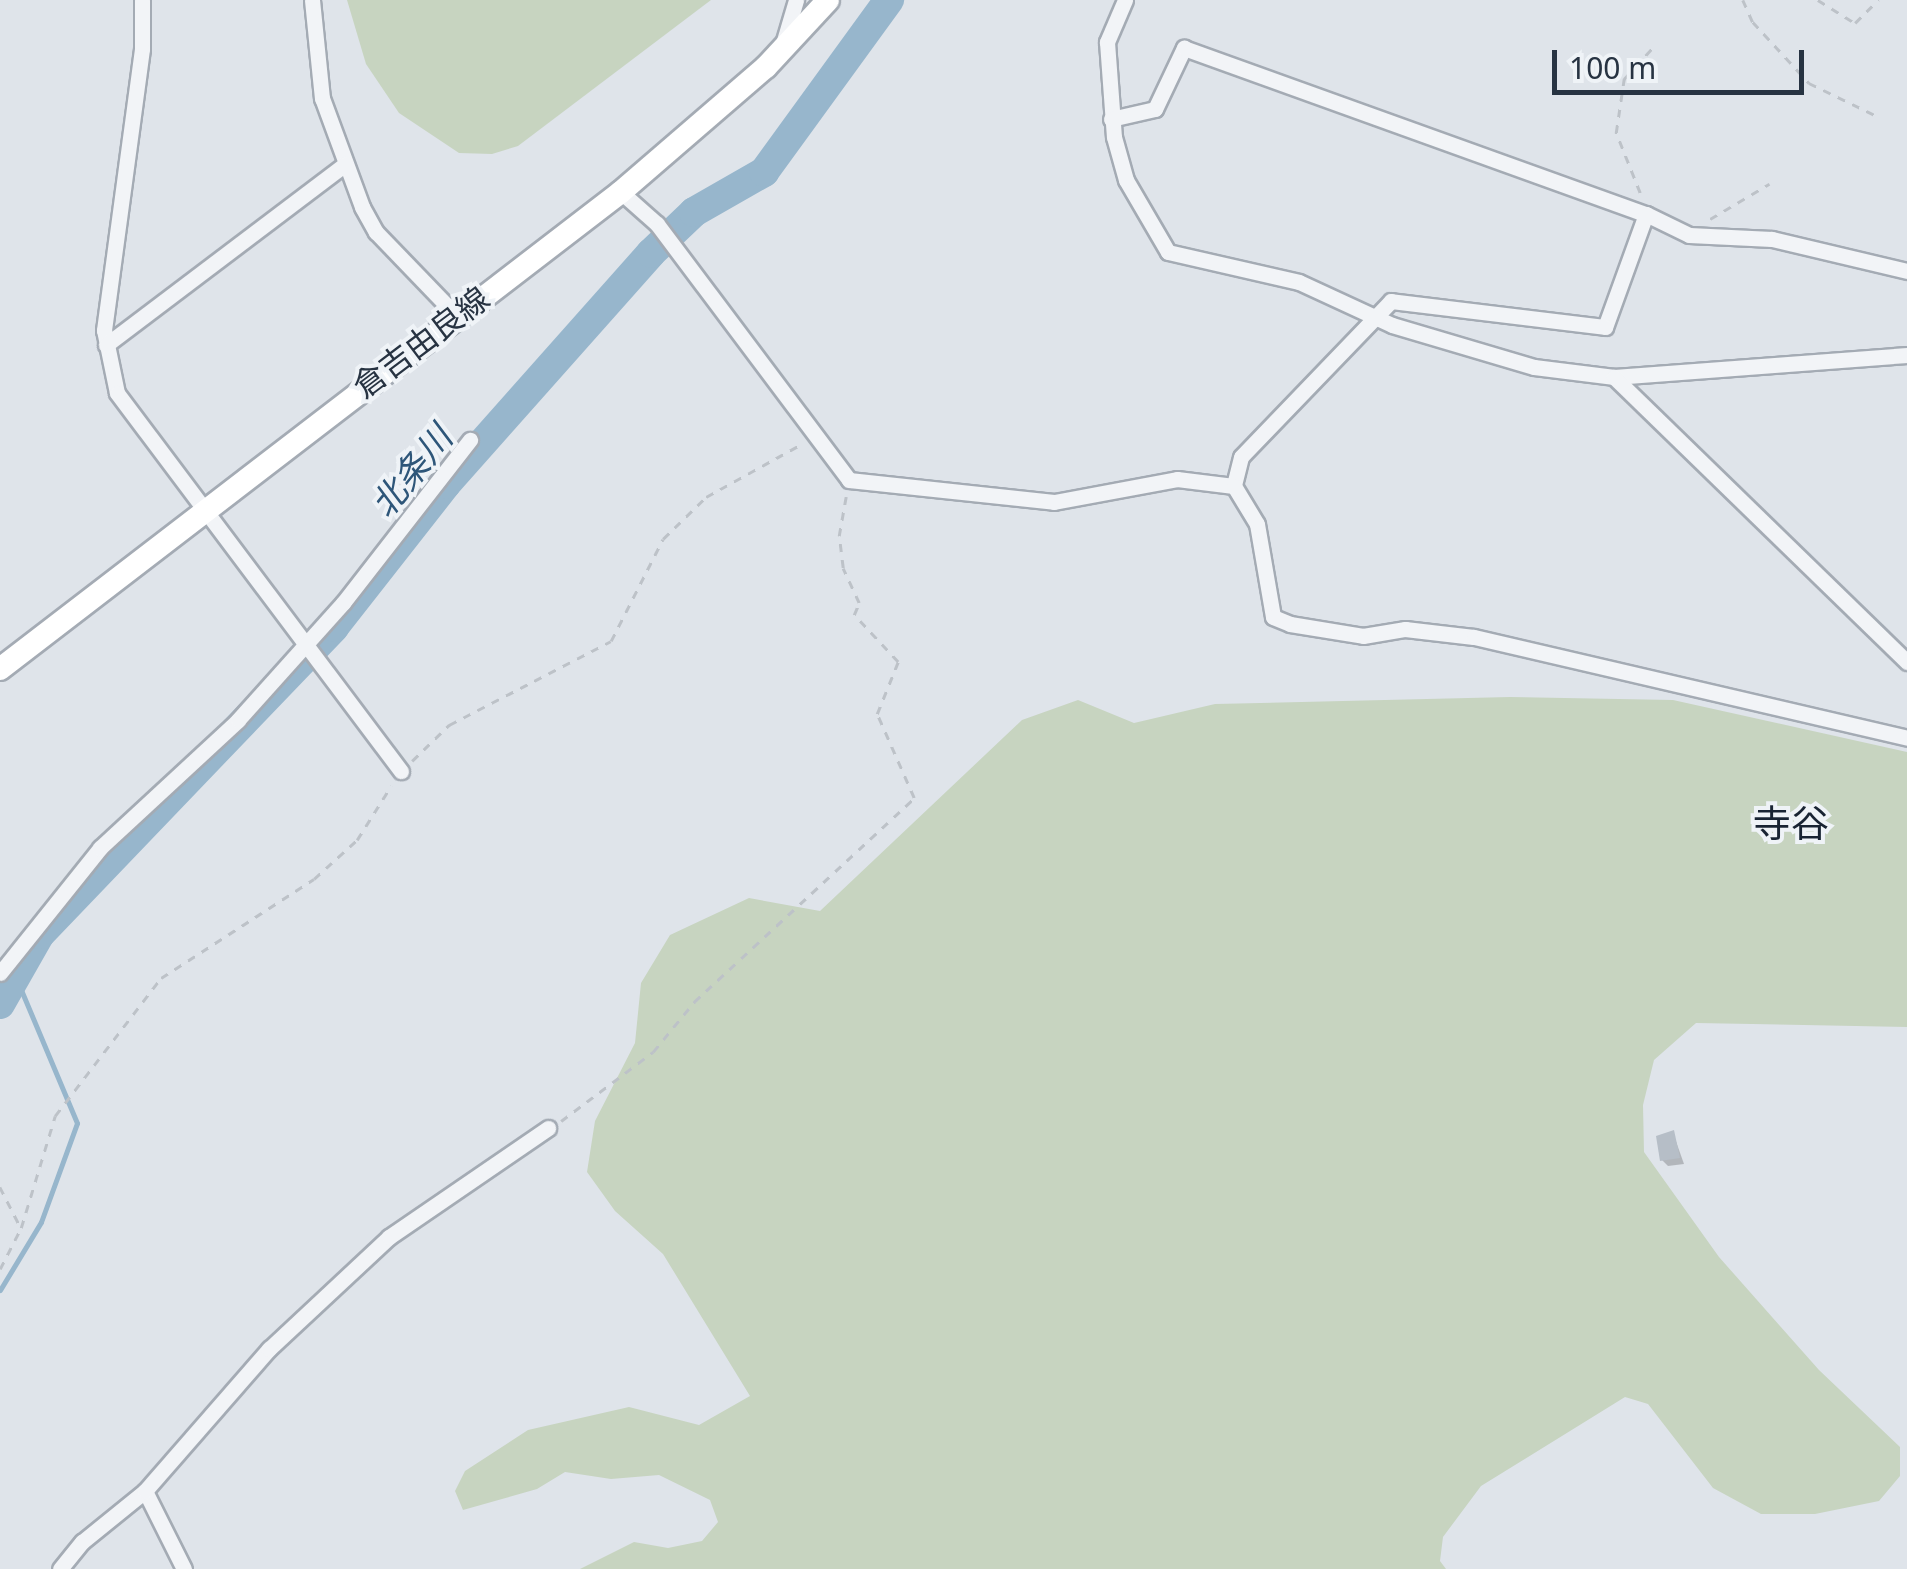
<!DOCTYPE html>
<meta charset="utf-8">
<style>
body{margin:0}
#map{position:relative;width:1907px;height:1569px;overflow:hidden;background:#dfe4ea;font-family:"Noto Sans","Noto Sans JP",sans-serif}
div>[style]{position:absolute}
.green>*{inset:0;background:#c7d4c0}
.shadow>*{inset:0;background:#0003}
.stream>*{height:5px;margin:-2.5px;padding:0 2.5px;transform-origin:2.5px;border-radius:2.5px;background:#97b6cc}
.river>*{height:30px;margin:-15px;padding:0 15px;transform-origin:15px;border-radius:15px;background:#97b6cc}
.building>*{inset:0;background:#b6bec7}
.path>*{height:2.5px;margin-top:-1.25px;transform-origin:0;background:repeating-linear-gradient(90deg,#bdc2c8 0 8px,transparent 0 16px)}
.roads{filter:drop-shadow(2px 0 #a4abb4) drop-shadow(-2px 0 #a4abb4) drop-shadow(0 2px #a4abb4) drop-shadow(0 -2px #a4abb4)}
.street>*{height:15px;margin:-7.5px;padding:0 7.5px;transform-origin:7.5px;border-radius:7.5px;background:#f2f4f7}
.primary>*{height:22px;margin:-11px;padding:0 11px;transform-origin:11px;border-radius:11px;background:#fff}
span{translate:-50% -50%;white-space:nowrap;text-align:center;line-height:1.15;-webkit-text-stroke:8px #eff3f7;paint-order:stroke}
.street-label{font-size:32px;color:#273342}
.water-label{font-size:35px;color:#2e5679;font-style:italic}
.quarter-label{font-size:38px;color:#192433}
.scale{position:absolute;left:1552px;top:50px;width:252px;height:45px;box-sizing:border-box;border:5px solid #273342;border-top:0;padding-left:12px;font-size:30px;line-height:35px;white-space:nowrap;color:#273342;-webkit-text-stroke:8px #eff3f7;paint-order:stroke}
</style>
<div id="map">
<div class="green">
<div style="clip-path:polygon(347px 0,711px 0,518px 146px,492px 154px,459px 153px,399px 113px,366px 64px)"></div>
<div style="clip-path:polygon(1510px 697px,1673px 700px,1907px 752px,1907px 1027px,1696px 1023px,1654px 1060px,1643px 1105px,1644px 1152px,1719px 1257px,1819px 1370px,1900px 1447px,1900px 1476px,1879px 1501px,1815px 1514px,1761px 1514px,1713px 1488px,1648px 1404px,1625px 1397px,1481px 1486px,1443px 1537px,1440px 1561px,1446px 1569px,580px 1569px,634px 1542px,668px 1548px,702px 1541px,718px 1522px,710px 1500px,659px 1475px,611px 1479px,565px 1472px,537px 1489px,463px 1510px,455px 1491px,465px 1471px,528px 1430px,629px 1407px,699px 1425px,750px 1396px,663px 1254px,615px 1211px,587px 1172px,595px 1121px,635px 1043px,641px 983px,670px 935px,749px 898px,820px 911px,1022px 720px,1078px 700px,1134px 723px,1215px 704px)"></div>
</div>
<div class="shadow">
<div style="clip-path:polygon(1673px 1133px,1684px 1164px,1668px 1166px,1662px 1160px)"></div>
</div>
<div class="stream">
<div style="left:0;top:1290px;width:79px;rotate:-58.9deg"></div>
<div style="left:41px;top:1222px;width:105px;rotate:-70deg"></div>
<div style="left:77px;top:1123px;width:163px;rotate:-112.8deg"></div>
</div>
<div class="river">
<div style="left:0;top:1004px;width:81px;rotate:-60.3deg"></div>
<div style="left:40px;top:934px;width:425px;rotate:-46.2deg"></div>
<div style="left:334px;top:627px;width:182px;rotate:-51.9deg"></div>
<div style="left:446px;top:484px;width:309px;rotate:-48.4deg"></div>
<div style="left:651px;top:253px;width:59px;rotate:-43.6deg"></div>
<div style="left:694px;top:212px;width:81px;rotate:-29.7deg"></div>
<div style="left:764px;top:172px;width:213px;rotate:-54deg"></div>
</div>
<div class="building">
<div style="clip-path:polygon(1674px 1130px,1680px 1158px,1660px 1161px,1656px 1136px)"></div>
</div>
<div class="path">
<div style="left:1743px;top:0;width:24px;rotate:66deg"></div>
<div style="left:1753px;top:22px;width:83px;rotate:47.4deg"></div>
<div style="left:1809px;top:83px;width:78px;rotate:25.9deg"></div>
<div style="left:1818px;top:0;width:44px;rotate:31.9deg"></div>
<div style="left:1855px;top:23px;width:33px;rotate:-45deg"></div>
<div style="left:1640px;top:193px;width:65px;rotate:-111.8deg"></div>
<div style="left:1616px;top:133px;width:55px;rotate:-81.6deg"></div>
<div style="left:1624px;top:79px;width:46px;rotate:-47.6deg"></div>
<div style="left:1710px;top:219px;width:69px;rotate:-30.7deg"></div>
<div style="left:412px;top:761px;width:52px;rotate:-44.2deg"></div>
<div style="left:449px;top:725px;width:182px;rotate:-27.4deg"></div>
<div style="left:611px;top:641px;width:114px;rotate:-63deg"></div>
<div style="left:663px;top:539px;width:60px;rotate:-44.3deg"></div>
<div style="left:706px;top:497px;width:107px;rotate:-29deg"></div>
<div style="left:561px;top:1121px;width:115px;rotate:-36.9deg"></div>
<div style="left:653px;top:1052px;width:65px;rotate:-50.6deg"></div>
<div style="left:694px;top:1002px;width:300px;rotate:-42.8deg"></div>
<div style="left:914px;top:798px;width:92px;rotate:-113.8deg"></div>
<div style="left:877px;top:714px;width:56px;rotate:-68deg"></div>
<div style="left:898px;top:662px;width:64px;rotate:-133.1deg"></div>
<div style="left:854px;top:615px;width:13px;rotate:-67deg"></div>
<div style="left:859px;top:603px;width:38px;rotate:-115deg"></div>
<div style="left:843px;top:568px;width:32px;rotate:-97deg"></div>
<div style="left:839px;top:536px;width:40px;rotate:-80deg"></div>
<div style="left:0;top:1187px;width:44px;rotate:62.9deg"></div>
<div style="left:0;top:1269px;width:46px;rotate:-62.9deg"></div>
<div style="left:21px;top:1228px;width:117px;rotate:-73.1deg"></div>
<div style="left:55px;top:1116px;width:174px;rotate:-52.5deg"></div>
<div style="left:161px;top:978px;width:182px;rotate:-32.9deg"></div>
<div style="left:314px;top:879px;width:58px;rotate:-42.2deg"></div>
<div style="left:357px;top:840px;width:64px;rotate:-57.8deg"></div>
</div>
<div class="roads">
<div class="street">
<div style="left:142px;top:0;width:49px;rotate:90deg"></div>
<div style="left:142px;top:49px;width:284px;rotate:97.7deg"></div>
<div style="left:104px;top:330px;width:64px;rotate:78.3deg"></div>
<div style="left:117px;top:393px;width:473px;rotate:53.1deg"></div>
<div style="left:312px;top:0;width:99px;rotate:84.2deg"></div>
<div style="left:322px;top:98px;width:116px;rotate:69.8deg"></div>
<div style="left:362px;top:207px;width:29px;rotate:61deg"></div>
<div style="left:376px;top:232px;width:114px;rotate:46.1deg"></div>
<div style="left:1125px;top:0;width:46px;rotate:113.2deg"></div>
<div style="left:1107px;top:42px;width:95px;rotate:85.8deg"></div>
<div style="left:1114px;top:137px;width:45px;rotate:74.4deg"></div>
<div style="left:1126px;top:180px;width:83px;rotate:59.7deg"></div>
<div style="left:1168px;top:252px;width:134px;rotate:12.9deg"></div>
<div style="left:1299px;top:282px;width:102px;rotate:24.8deg"></div>
<div style="left:1392px;top:325px;width:148px;rotate:16.5deg"></div>
<div style="left:1534px;top:367px;width:81px;rotate:7.1deg"></div>
<div style="left:1614px;top:377px;width:294px;rotate:-4.3deg"></div>
<div style="left:783px;top:44px;width:46px;rotate:-73.5deg"></div>
<div style="left:1111px;top:119px;width:45px;rotate:-12.8deg"></div>
<div style="left:1155px;top:109px;width:68px;rotate:-64.6deg"></div>
<div style="left:1184px;top:48px;width:491px;rotate:19.8deg"></div>
<div style="left:1646px;top:214px;width:120px;rotate:109.9deg"></div>
<div style="left:1605px;top:327px;width:216px;rotate:-173.1deg"></div>
<div style="left:1391px;top:301px;width:216px;rotate:133.9deg"></div>
<div style="left:1241px;top:457px;width:30px;rotate:104deg"></div>
<div style="left:621px;top:192px;width:48px;rotate:41.6deg"></div>
<div style="left:657px;top:224px;width:320px;rotate:53.1deg"></div>
<div style="left:849px;top:480px;width:206px;rotate:6.1deg"></div>
<div style="left:1054px;top:502px;width:125px;rotate:-10.6deg"></div>
<div style="left:1177px;top:479px;width:57px;rotate:7deg"></div>
<div style="left:1234px;top:486px;width:44px;rotate:58.8deg"></div>
<div style="left:1257px;top:524px;width:94px;rotate:80.2deg"></div>
<div style="left:1273px;top:617px;width:18px;rotate:22deg"></div>
<div style="left:1290px;top:624px;width:74px;rotate:9.3deg"></div>
<div style="left:1363px;top:636px;width:43px;rotate:-9.5deg"></div>
<div style="left:1405px;top:629px;width:69px;rotate:6.6deg"></div>
<div style="left:1474px;top:637px;width:445px;rotate:13.1deg"></div>
<div style="left:1646px;top:214px;width:48px;rotate:26deg"></div>
<div style="left:1689px;top:235px;width:83px;rotate:2.8deg"></div>
<div style="left:1772px;top:239px;width:139px;rotate:13.3deg"></div>
<div style="left:106px;top:345px;width:300px;rotate:-37.1deg"></div>
<div style="left:1614px;top:377px;width:409px;rotate:44.2deg"></div>
<div style="left:0;top:973px;width:160px;rotate:-51.3deg"></div>
<div style="left:100px;top:848px;width:188px;rotate:-42.8deg"></div>
<div style="left:238px;top:720px;width:157px;rotate:-48.1deg"></div>
<div style="left:343px;top:603px;width:207px;rotate:-52.1deg"></div>
<div style="left:145px;top:1491px;width:87px;rotate:63.4deg"></div>
<div style="left:60px;top:1569px;width:35px;rotate:-51deg"></div>
<div style="left:82px;top:1542px;width:81px;rotate:-39deg"></div>
<div style="left:145px;top:1491px;width:189px;rotate:-48.9deg"></div>
<div style="left:269px;top:1349px;width:164px;rotate:-43deg"></div>
<div style="left:389px;top:1237px;width:193px;rotate:-34.4deg"></div>
</div>
<div class="primary">
<div style="left:0;top:669px;width:783px;rotate:-37.53deg"></div>
<div style="left:621px;top:192px;width:191px;rotate:-40.8deg"></div>
<div style="left:766px;top:67px;width:91px;rotate:-47.2deg"></div>
</div>
</div>
<div class="street-label">
<span style="left:421px;top:342px;rotate:-37deg">倉吉由良線</span>
</div>
<div class="water-label">
<span style="left:411px;top:471px;rotate:-51deg">北条川</span>
</div>
<div class="quarter-label">
<span style="left:1791px;top:823px">寺谷</span>
</div>
<div class="scale">100 m</div>
</div>
